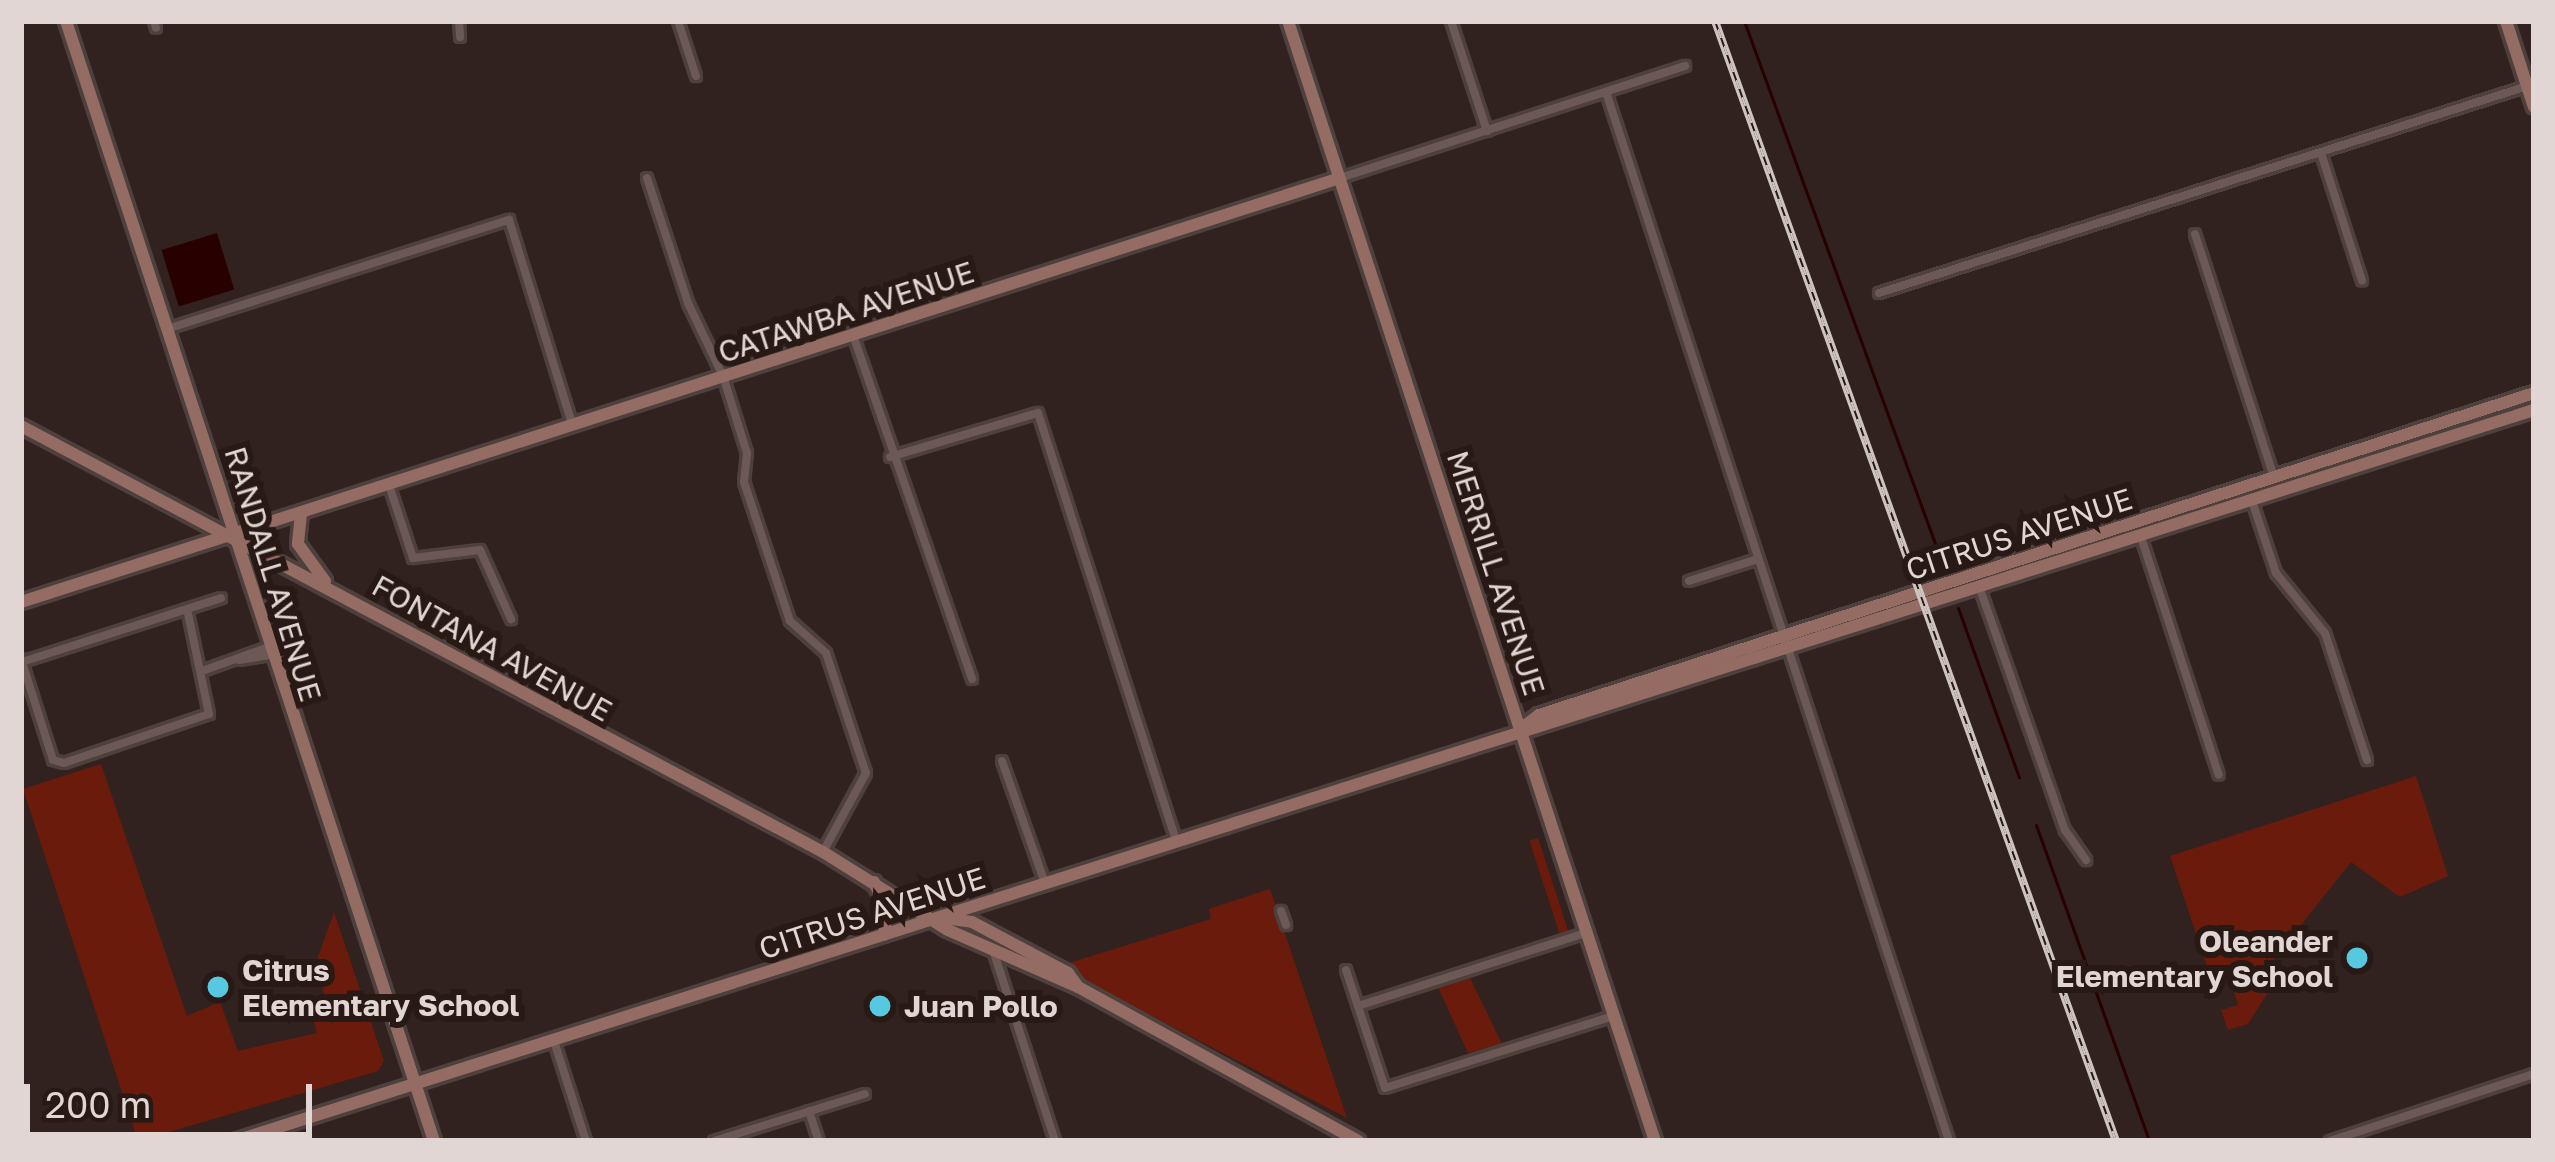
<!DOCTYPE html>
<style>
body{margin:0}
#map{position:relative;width:2555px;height:1162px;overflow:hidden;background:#32221f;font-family:"Golos Text",sans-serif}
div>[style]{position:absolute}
.green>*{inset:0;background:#6b1b0b;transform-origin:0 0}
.water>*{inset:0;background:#280000;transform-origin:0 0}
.stream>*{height:3px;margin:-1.5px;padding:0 1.5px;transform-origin:1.5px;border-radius:1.5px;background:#280000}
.roads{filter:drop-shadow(3px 0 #4d403d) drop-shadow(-3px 0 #4d403d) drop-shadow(0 3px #4d403d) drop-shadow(0 -3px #4d403d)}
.street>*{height:8px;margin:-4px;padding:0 4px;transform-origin:4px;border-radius:4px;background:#6c5955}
.secondary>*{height:12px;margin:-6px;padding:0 6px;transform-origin:6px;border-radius:6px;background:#956c64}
.rail>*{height:8px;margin-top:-4px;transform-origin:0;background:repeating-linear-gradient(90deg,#281915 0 9px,#cfc4c1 0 18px);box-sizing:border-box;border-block:3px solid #cfc4c1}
.dots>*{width:33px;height:33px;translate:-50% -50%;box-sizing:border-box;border:6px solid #281915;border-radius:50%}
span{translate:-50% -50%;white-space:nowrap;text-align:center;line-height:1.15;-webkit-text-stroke:12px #281915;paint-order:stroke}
.street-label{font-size:30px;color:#e1d6d3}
.poi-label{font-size:30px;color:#e1d6d3;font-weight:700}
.right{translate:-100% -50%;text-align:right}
.left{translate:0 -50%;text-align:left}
.frame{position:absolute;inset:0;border:24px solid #e1d6d3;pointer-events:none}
.scale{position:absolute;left:24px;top:1084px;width:288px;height:54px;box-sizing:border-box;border:6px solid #e1d6d3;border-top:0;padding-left:15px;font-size:36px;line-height:42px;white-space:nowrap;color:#e1d6d3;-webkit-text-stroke:9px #281915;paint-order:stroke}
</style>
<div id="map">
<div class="green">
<div style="clip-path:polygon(101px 764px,187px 1016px,220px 1002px,238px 1051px,317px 1033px,311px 1013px,327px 1006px,316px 963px,334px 912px,384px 1061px,378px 1071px,138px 1141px,23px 789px)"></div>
<div style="clip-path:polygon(2416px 776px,2448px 876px,2400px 897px,2351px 862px,2272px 961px,2282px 970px,2248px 1024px,2228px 1030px,2221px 1010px,2238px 1005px,2231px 980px,2213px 984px,2170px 856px)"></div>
<div style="left:1538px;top:838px;width:99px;height:9px;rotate:72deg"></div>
<div style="clip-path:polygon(1270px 889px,1347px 1118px,1075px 976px,1066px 964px,1211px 919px,1209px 909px)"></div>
<div style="clip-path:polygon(1470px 978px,1502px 1044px,1468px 1053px,1438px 987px)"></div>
</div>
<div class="water">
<div style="left:217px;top:233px;width:59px;height:58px;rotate:73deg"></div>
</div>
<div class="stream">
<div style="left:1744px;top:21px;width:586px;rotate:69.92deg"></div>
<div style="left:1958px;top:608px;width:180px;rotate:70.2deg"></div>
<div style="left:2036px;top:825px;width:336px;rotate:70.3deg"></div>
</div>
<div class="roads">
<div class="street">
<div style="left:154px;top:21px;width:7px;rotate:74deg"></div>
<div style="left:459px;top:21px;width:16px;rotate:86deg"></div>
<div style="left:678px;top:21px;width:58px;rotate:71.9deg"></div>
<div style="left:1451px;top:21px;width:116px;rotate:71.9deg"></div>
<div style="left:1606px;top:92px;width:1104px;rotate:71.89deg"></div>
<div style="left:2321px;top:153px;width:134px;rotate:72.2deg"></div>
<div style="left:647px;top:178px;width:132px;rotate:71.8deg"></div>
<div style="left:688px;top:303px;width:81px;rotate:64.4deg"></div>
<div style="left:723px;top:376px;width:81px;rotate:72.7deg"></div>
<div style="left:747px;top:453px;width:29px;rotate:96deg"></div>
<div style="left:744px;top:482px;width:146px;rotate:71.7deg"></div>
<div style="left:790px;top:621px;width:48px;rotate:41.6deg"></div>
<div style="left:826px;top:653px;width:126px;rotate:71.6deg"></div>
<div style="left:866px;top:773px;width:90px;rotate:118.6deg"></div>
<div style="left:1340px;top:178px;width:363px;rotate:-18deg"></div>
<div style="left:2195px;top:234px;width:256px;rotate:72deg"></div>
<div style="left:1879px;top:293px;width:688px;rotate:-17.7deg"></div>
<div style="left:170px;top:328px;width:356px;rotate:-17.7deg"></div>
<div style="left:509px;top:220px;width:214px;rotate:72.8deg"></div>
<div style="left:853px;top:335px;width:364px;rotate:70.9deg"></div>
<div style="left:890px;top:457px;width:154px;rotate:-16.6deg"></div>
<div style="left:1038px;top:413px;width:450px;rotate:72.1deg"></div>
<div style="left:389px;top:485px;width:77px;rotate:71.8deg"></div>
<div style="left:413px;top:558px;width:67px;rotate:-6.8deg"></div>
<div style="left:480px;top:550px;width:76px;rotate:65.8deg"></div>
<div style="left:2252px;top:501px;width:76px;rotate:71.6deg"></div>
<div style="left:2276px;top:573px;width:77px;rotate:50.8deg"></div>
<div style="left:2325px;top:633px;width:134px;rotate:71.7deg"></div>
<div style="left:2141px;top:537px;width:250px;rotate:71.9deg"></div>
<div style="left:1689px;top:581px;width:72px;rotate:-17.7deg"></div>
<div style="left:1980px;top:589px;width:256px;rotate:70.6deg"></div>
<div style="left:2065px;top:830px;width:37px;rotate:55deg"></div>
<div style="left:21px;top:659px;width:106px;rotate:72.4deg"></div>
<div style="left:53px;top:760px;width:11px;rotate:15deg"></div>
<div style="left:64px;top:763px;width:153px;rotate:-18.7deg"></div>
<div style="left:209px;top:714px;width:107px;rotate:-101.8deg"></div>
<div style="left:239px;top:660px;width:32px;rotate:-9deg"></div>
<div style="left:22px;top:662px;width:209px;rotate:-17.8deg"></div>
<div style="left:202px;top:671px;width:71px;rotate:-19.7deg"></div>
<div style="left:1002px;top:761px;width:129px;rotate:70.6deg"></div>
<div style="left:1281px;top:911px;width:15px;rotate:70deg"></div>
<div style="left:994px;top:953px;width:198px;rotate:72deg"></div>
<div style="left:1346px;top:970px;width:124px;rotate:71.7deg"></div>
<div style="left:1385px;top:1088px;width:239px;rotate:-17.5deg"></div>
<div style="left:1358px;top:1006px;width:239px;rotate:-17.8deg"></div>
<div style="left:554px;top:1041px;width:105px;rotate:72.3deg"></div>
<div style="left:809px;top:1111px;width:32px;rotate:72deg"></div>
<div style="left:714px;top:1141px;width:158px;rotate:-17.3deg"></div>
<div style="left:2330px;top:1141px;width:215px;rotate:-18.2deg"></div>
</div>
<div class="secondary">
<div style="left:66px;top:21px;width:1179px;rotate:71.81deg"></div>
<div style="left:1288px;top:21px;width:1179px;rotate:71.86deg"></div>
<div style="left:2506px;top:21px;width:90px;rotate:72deg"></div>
<div style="left:21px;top:426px;width:908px;rotate:27.98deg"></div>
<div style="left:823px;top:852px;width:147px;rotate:32deg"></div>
<div style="left:948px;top:930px;width:142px;rotate:23.7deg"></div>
<div style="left:1078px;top:987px;width:320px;rotate:28.8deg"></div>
<div style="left:301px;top:514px;width:30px;rotate:96deg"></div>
<div style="left:298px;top:544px;width:46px;rotate:53.9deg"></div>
<div style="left:21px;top:602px;width:1385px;rotate:-17.82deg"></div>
<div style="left:1523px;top:727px;width:20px;rotate:-37deg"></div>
<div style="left:1539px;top:715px;width:1046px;rotate:-17.93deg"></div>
<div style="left:874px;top:882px;width:31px;rotate:65deg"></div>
<div style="left:887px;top:910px;width:25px;rotate:97deg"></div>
<div style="left:944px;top:918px;width:28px;rotate:8deg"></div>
<div style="left:972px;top:922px;width:109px;rotate:28deg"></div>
<div style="left:1068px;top:973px;width:17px;rotate:54deg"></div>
<div style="left:235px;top:1141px;width:2412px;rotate:-17.64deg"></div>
</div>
</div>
<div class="rail">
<div style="left:1715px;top:21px;width:1190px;rotate:70.3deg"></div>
</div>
<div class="dots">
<div style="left:2357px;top:958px;background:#56c9e1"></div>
<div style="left:218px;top:987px;background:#56c9e1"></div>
<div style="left:880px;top:1006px;background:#56c9e1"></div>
</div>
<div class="street-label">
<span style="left:846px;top:312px;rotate:-18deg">CATAWBA AVENUE</span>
<span style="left:2019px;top:534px;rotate:-18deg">CITRUS AVENUE</span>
<span style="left:1496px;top:573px;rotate:72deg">MERRILL AVENUE</span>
<span style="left:273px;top:574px;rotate:73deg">RANDALL AVENUE</span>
<span style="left:492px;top:648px;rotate:29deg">FONTANA AVENUE</span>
<span style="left:872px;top:913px;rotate:-18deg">CITRUS AVENUE</span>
</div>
<div class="poi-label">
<span class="right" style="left:2333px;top:958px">Oleander<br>Elementary School</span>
<span class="left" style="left:242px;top:987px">Citrus<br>Elementary School</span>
<span class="left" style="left:904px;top:1006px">Juan Pollo</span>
</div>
<div class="frame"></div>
<div class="scale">200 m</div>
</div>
